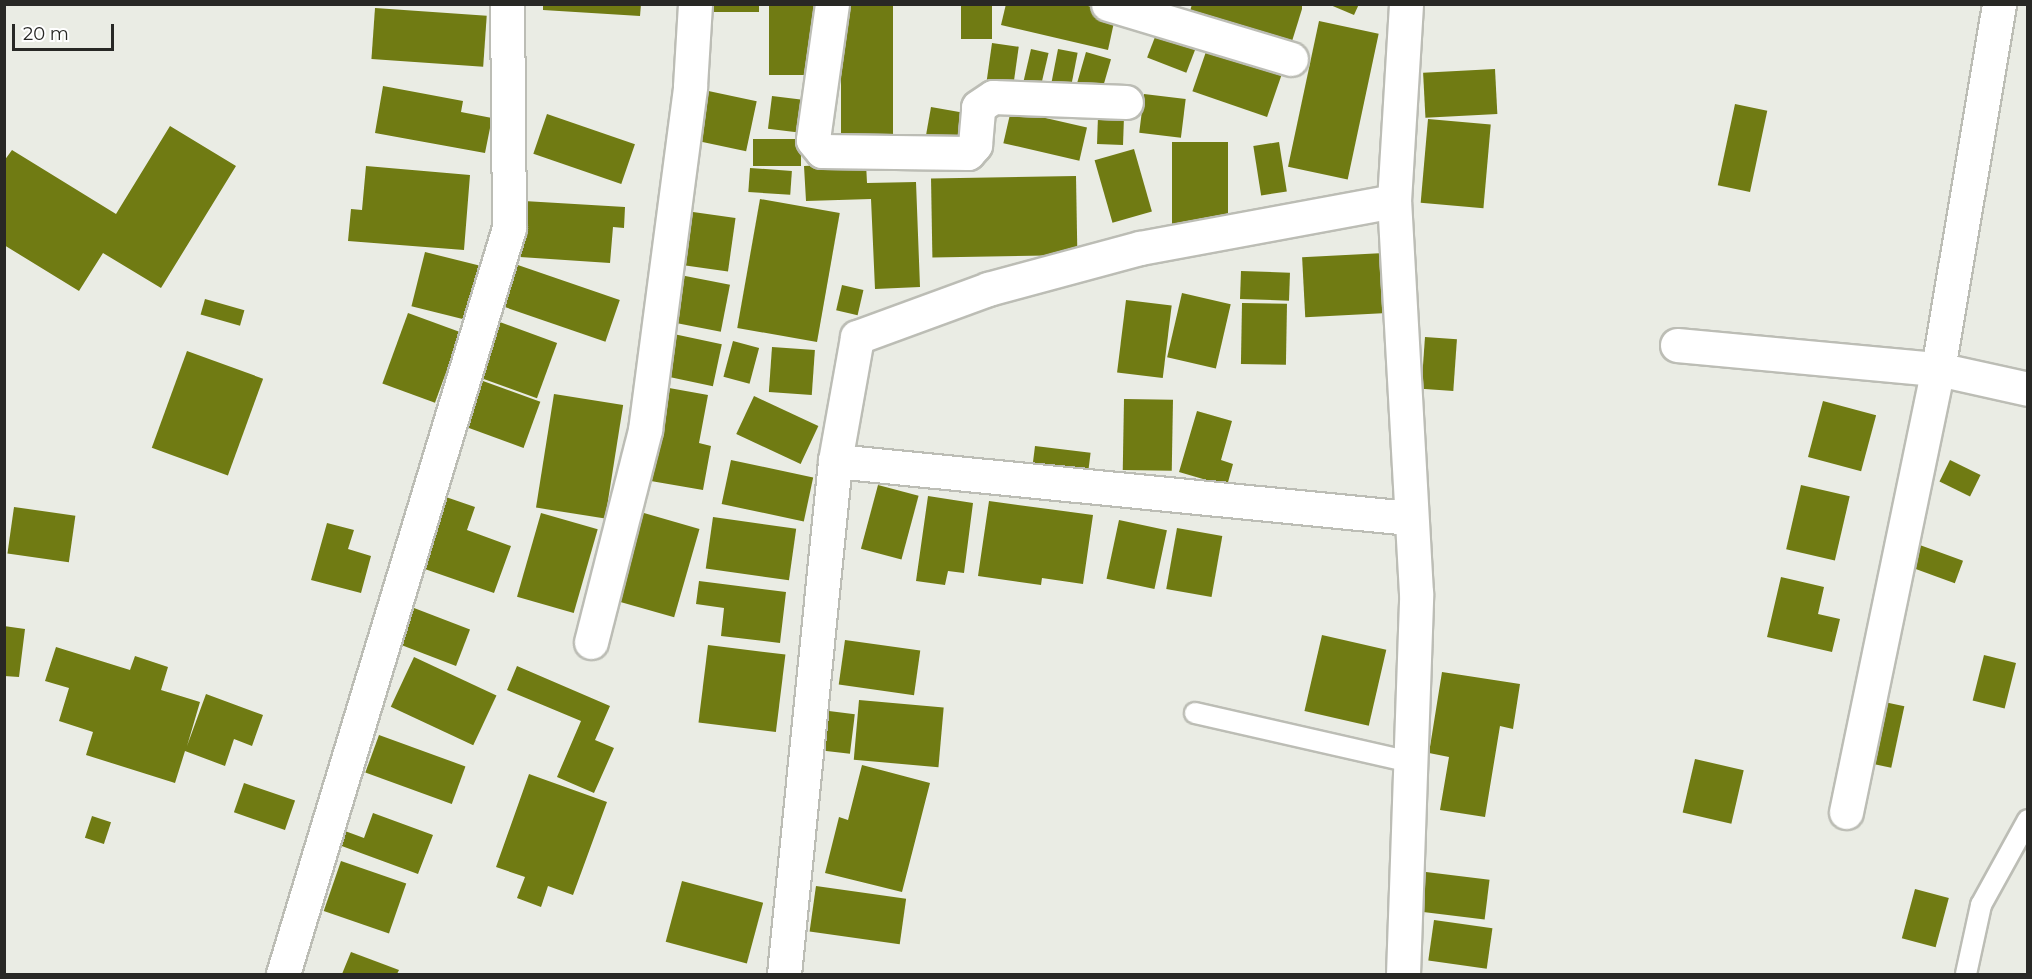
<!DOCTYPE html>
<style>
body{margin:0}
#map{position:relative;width:2032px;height:979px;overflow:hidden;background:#eaece4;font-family:Montserrat,sans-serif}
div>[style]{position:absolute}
.building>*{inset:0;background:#707b13;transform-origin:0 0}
.roads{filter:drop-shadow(2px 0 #bcbdb5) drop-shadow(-2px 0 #bcbdb5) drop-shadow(0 2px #bcbdb5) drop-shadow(0 -2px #bcbdb5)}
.lane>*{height:20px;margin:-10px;padding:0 10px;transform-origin:10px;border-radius:10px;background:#fff}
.street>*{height:33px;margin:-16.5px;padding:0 16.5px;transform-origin:16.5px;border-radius:16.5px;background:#fff}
span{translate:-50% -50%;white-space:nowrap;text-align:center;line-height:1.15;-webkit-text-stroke:4.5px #fff;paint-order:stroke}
.frame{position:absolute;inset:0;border:6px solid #282825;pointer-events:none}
.scale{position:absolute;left:12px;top:24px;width:102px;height:27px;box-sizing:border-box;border:3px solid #282825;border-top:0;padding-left:8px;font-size:18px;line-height:21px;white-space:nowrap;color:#282825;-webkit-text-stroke:4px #fff;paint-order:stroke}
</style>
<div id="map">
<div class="building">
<div style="clip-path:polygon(543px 4px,641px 4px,640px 16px,543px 10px)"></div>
<div style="left:697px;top:4px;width:62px;height:8px"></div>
<div style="left:769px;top:4px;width:47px;height:71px"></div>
<div style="left:841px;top:4px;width:52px;height:134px"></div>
<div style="left:961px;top:4px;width:31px;height:35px"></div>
<div style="clip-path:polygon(1006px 4px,1080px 4px,1116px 13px,1108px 50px,1001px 25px)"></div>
<div style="clip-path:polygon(1192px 4px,1302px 4px,1302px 9px,1289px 51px,1188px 19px)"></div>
<div style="clip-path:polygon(1328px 4px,1359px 4px,1354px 15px)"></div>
<div style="left:375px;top:8px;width:112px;height:51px;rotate:4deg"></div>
<div style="left:1319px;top:21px;width:61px;height:149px;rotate:12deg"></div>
<div style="left:1160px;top:24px;width:42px;height:36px;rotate:21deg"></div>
<div style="left:992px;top:43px;width:27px;height:37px;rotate:8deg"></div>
<div style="left:1209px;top:43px;width:79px;height:51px;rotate:19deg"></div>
<div style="left:1031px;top:49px;width:18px;height:37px;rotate:13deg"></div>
<div style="left:1058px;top:49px;width:20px;height:44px;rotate:11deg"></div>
<div style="left:1086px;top:52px;width:26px;height:35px;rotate:16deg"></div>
<div style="left:1495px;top:69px;width:45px;height:72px;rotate:87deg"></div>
<div style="clip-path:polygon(383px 86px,463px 101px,461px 112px,492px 118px,485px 153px,375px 133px)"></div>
<div style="left:699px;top:89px;width:59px;height:51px;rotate:12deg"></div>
<div style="left:1144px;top:94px;width:42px;height:39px;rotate:7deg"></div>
<div style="left:772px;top:96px;width:35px;height:33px;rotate:7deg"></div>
<div style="left:1735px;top:104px;width:33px;height:83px;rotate:12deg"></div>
<div style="left:931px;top:107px;width:36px;height:32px;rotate:10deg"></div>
<div style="left:1011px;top:110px;width:78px;height:34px;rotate:13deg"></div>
<div style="left:547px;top:114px;width:93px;height:42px;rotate:19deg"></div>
<div style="left:1098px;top:116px;width:26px;height:28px;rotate:2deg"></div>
<div style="left:1428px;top:119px;width:63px;height:84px;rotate:5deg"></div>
<div style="clip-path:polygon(170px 126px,236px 166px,161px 288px,103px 253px,79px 291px,4px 245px,4px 161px,12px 150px,116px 214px)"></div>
<div style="left:753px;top:139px;width:48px;height:27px"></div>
<div style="left:1172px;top:142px;width:56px;height:83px"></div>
<div style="left:1279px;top:142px;width:50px;height:26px;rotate:81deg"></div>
<div style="left:1134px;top:149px;width:65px;height:41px;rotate:74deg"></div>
<div style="clip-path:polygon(866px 163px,867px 183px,916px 182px,920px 287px,875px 289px,871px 199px,806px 201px,804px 166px)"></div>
<div style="clip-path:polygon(366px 166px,470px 175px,464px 250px,348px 241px,351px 209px,362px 210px)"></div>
<div style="left:750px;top:168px;width:42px;height:24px;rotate:4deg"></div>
<div style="left:1076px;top:176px;width:79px;height:145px;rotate:89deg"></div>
<div style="left:760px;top:199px;width:81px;height:131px;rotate:10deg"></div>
<div style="clip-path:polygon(524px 201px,625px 207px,624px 228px,613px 227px,610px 263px,520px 257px)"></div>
<div style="left:686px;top:211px;width:50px;height:54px;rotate:8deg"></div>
<div style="left:425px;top:252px;width:62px;height:56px;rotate:14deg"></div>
<div style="left:1384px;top:253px;width:60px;height:82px;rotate:87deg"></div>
<div style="left:512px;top:263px;width:114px;height:44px;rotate:19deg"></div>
<div style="left:1241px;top:271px;width:49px;height:28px;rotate:2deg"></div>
<div style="left:675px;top:274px;width:56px;height:48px;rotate:11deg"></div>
<div style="left:842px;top:285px;width:22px;height:26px;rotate:13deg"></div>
<div style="left:1182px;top:293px;width:50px;height:66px;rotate:13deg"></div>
<div style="left:205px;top:299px;width:41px;height:16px;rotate:16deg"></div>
<div style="left:1126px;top:300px;width:46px;height:73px;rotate:7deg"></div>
<div style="left:1242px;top:303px;width:45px;height:61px;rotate:1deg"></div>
<div style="left:408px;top:313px;width:56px;height:75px;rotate:20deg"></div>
<div style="left:497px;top:321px;width:64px;height:59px;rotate:20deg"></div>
<div style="left:669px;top:333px;width:54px;height:43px;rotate:12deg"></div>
<div style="left:1425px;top:337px;width:32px;height:52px;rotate:4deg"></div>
<div style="left:733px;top:341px;width:27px;height:37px;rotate:15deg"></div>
<div style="left:772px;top:347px;width:43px;height:45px;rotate:4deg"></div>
<div style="left:187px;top:351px;width:81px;height:103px;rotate:20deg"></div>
<div style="left:483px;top:381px;width:61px;height:49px;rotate:20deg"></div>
<div style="clip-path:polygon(658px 386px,708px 395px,699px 443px,711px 446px,703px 490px,645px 480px)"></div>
<div style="left:554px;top:394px;width:70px;height:115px;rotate:9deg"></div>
<div style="left:754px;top:396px;width:71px;height:42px;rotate:25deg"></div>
<div style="left:1124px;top:399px;width:49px;height:71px;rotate:1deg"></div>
<div style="left:1823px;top:401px;width:55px;height:58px;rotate:15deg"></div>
<div style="clip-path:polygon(1197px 411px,1232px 421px,1221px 460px,1233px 464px,1227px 486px,1179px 472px)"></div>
<div style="left:1035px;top:446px;width:56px;height:27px;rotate:7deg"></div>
<div style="left:731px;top:460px;width:84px;height:45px;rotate:12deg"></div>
<div style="left:1950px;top:460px;width:34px;height:24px;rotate:26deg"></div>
<div style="left:878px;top:485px;width:42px;height:66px;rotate:15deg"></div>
<div style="left:1801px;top:485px;width:50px;height:66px;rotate:13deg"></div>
<div style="clip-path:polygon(443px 496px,475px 507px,467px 530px,511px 546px,494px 593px,419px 567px)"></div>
<div style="clip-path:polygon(928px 496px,973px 503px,964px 573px,948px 571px,945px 585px,916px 581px)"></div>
<div style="clip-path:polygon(989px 501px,1093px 515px,1083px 584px,1042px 578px,1041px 585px,978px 576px)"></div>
<div style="left:14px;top:507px;width:62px;height:47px;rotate:8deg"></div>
<div style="left:637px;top:511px;width:65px;height:92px;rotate:16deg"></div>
<div style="left:541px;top:513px;width:59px;height:87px;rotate:16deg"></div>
<div style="left:713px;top:517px;width:84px;height:52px;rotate:8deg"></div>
<div style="left:1119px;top:520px;width:49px;height:60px;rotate:12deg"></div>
<div style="clip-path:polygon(327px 523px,354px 530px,348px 549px,371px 556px,361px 593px,311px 580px)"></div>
<div style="left:1177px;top:528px;width:46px;height:62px;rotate:10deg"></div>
<div style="left:1917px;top:544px;width:49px;height:24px;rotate:20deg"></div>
<div style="clip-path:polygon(1781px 577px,1824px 587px,1818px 614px,1840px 619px,1832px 652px,1767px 637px)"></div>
<div style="clip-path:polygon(699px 581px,786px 592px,780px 643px,721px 636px,724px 608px,696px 604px)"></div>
<div style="left:414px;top:608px;width:60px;height:39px;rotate:21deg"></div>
<div style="clip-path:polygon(4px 626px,25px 629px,19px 677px,4px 676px)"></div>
<div style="left:1322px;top:635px;width:66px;height:78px;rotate:13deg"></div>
<div style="left:845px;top:640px;width:76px;height:45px;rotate:8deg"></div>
<div style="left:708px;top:645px;width:78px;height:78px;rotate:7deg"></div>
<div style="clip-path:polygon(56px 647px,130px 670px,135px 656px,168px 667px,161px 690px,200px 702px,187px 746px,206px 694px,263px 715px,252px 746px,234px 739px,225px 766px,185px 751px,175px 783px,86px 755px,93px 732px,59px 721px,69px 688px,45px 681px)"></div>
<div style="left:1984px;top:655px;width:33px;height:47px;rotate:14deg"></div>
<div style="left:414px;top:657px;width:91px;height:55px;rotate:25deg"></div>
<div style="clip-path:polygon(517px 666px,610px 706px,595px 740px,614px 748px,594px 793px,557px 777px,581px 721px,507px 690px)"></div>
<div style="clip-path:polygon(1442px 672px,1520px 684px,1513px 729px,1500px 726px,1485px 817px,1440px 810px,1449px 757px,1429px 753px)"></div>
<div style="left:859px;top:700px;width:85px;height:60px;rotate:5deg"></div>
<div style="left:1875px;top:700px;width:30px;height:63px;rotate:12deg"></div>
<div style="left:829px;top:711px;width:26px;height:40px;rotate:7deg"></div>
<div style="left:379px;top:735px;width:92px;height:40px;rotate:20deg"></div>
<div style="left:1695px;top:759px;width:50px;height:55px;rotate:13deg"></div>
<div style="clip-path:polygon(862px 765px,930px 783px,902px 892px,825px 873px,839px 817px,848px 820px)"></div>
<div style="clip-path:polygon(529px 774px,607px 802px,573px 895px,548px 886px,541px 907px,517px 898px,525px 877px,496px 867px)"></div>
<div style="left:244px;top:783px;width:54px;height:31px;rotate:19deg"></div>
<div style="clip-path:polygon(373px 813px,433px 835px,418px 874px,339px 845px,345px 831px,364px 838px)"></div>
<div style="left:92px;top:816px;width:20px;height:23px;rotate:18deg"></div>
<div style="left:341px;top:861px;width:69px;height:53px;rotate:19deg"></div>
<div style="left:1426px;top:872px;width:64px;height:40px;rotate:7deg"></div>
<div style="left:682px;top:881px;width:84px;height:63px;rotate:15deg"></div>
<div style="left:816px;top:886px;width:91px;height:46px;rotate:8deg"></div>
<div style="left:1915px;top:889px;width:35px;height:51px;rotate:15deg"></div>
<div style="left:1434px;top:920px;width:59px;height:41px;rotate:8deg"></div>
<div style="clip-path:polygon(351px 952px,399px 970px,397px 974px,342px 974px)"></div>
</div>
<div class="roads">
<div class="lane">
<div style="left:1195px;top:713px;width:221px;rotate:12.8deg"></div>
<div style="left:1966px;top:974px;width:71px;rotate:-77.7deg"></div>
<div style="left:1981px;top:905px;width:97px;rotate:-61.1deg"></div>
</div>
<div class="street">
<div style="left:832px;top:4px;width:137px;rotate:98deg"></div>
<div style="left:813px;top:140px;width:14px;rotate:51deg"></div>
<div style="left:822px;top:151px;width:146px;rotate:0.8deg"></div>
<div style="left:968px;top:153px;width:11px;rotate:-49deg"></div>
<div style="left:975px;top:145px;width:38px;rotate:-85deg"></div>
<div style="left:978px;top:107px;width:18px;rotate:-34deg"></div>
<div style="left:993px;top:97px;width:133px;rotate:2.2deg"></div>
<div style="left:1108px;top:4px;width:191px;rotate:16.7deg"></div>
<div style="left:1677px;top:345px;width:262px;rotate:5.3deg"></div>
<div style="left:1938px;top:369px;width:92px;rotate:12.5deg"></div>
<div style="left:835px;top:461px;width:126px;rotate:-79.9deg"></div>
<div style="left:857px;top:337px;width:140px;rotate:-20.1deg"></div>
<div style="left:988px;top:289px;width:157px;rotate:-15.1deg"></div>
<div style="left:1140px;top:248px;width:258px;rotate:-10.5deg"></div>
<div style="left:591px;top:642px;width:219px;rotate:-75.7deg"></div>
<div style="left:645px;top:430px;width:347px;rotate:-82.5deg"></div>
<div style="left:690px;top:86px;width:82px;rotate:-86.5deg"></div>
<div style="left:1846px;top:812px;width:452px;rotate:-78.3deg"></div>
<div style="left:1938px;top:369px;width:370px;rotate:-80.5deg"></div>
<div style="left:283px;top:974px;width:779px;rotate:-73.15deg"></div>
<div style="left:509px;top:228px;width:224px;rotate:-90.5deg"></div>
<div style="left:784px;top:974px;width:516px;rotate:-84.32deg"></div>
<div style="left:835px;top:461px;width:577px;rotate:5.67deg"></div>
<div style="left:1403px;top:974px;width:381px;rotate:-88deg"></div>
<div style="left:1416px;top:593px;width:393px;rotate:-93.2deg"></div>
<div style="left:1394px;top:201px;width:197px;rotate:-86.5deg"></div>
</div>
</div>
<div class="frame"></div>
<div class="scale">20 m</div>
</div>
